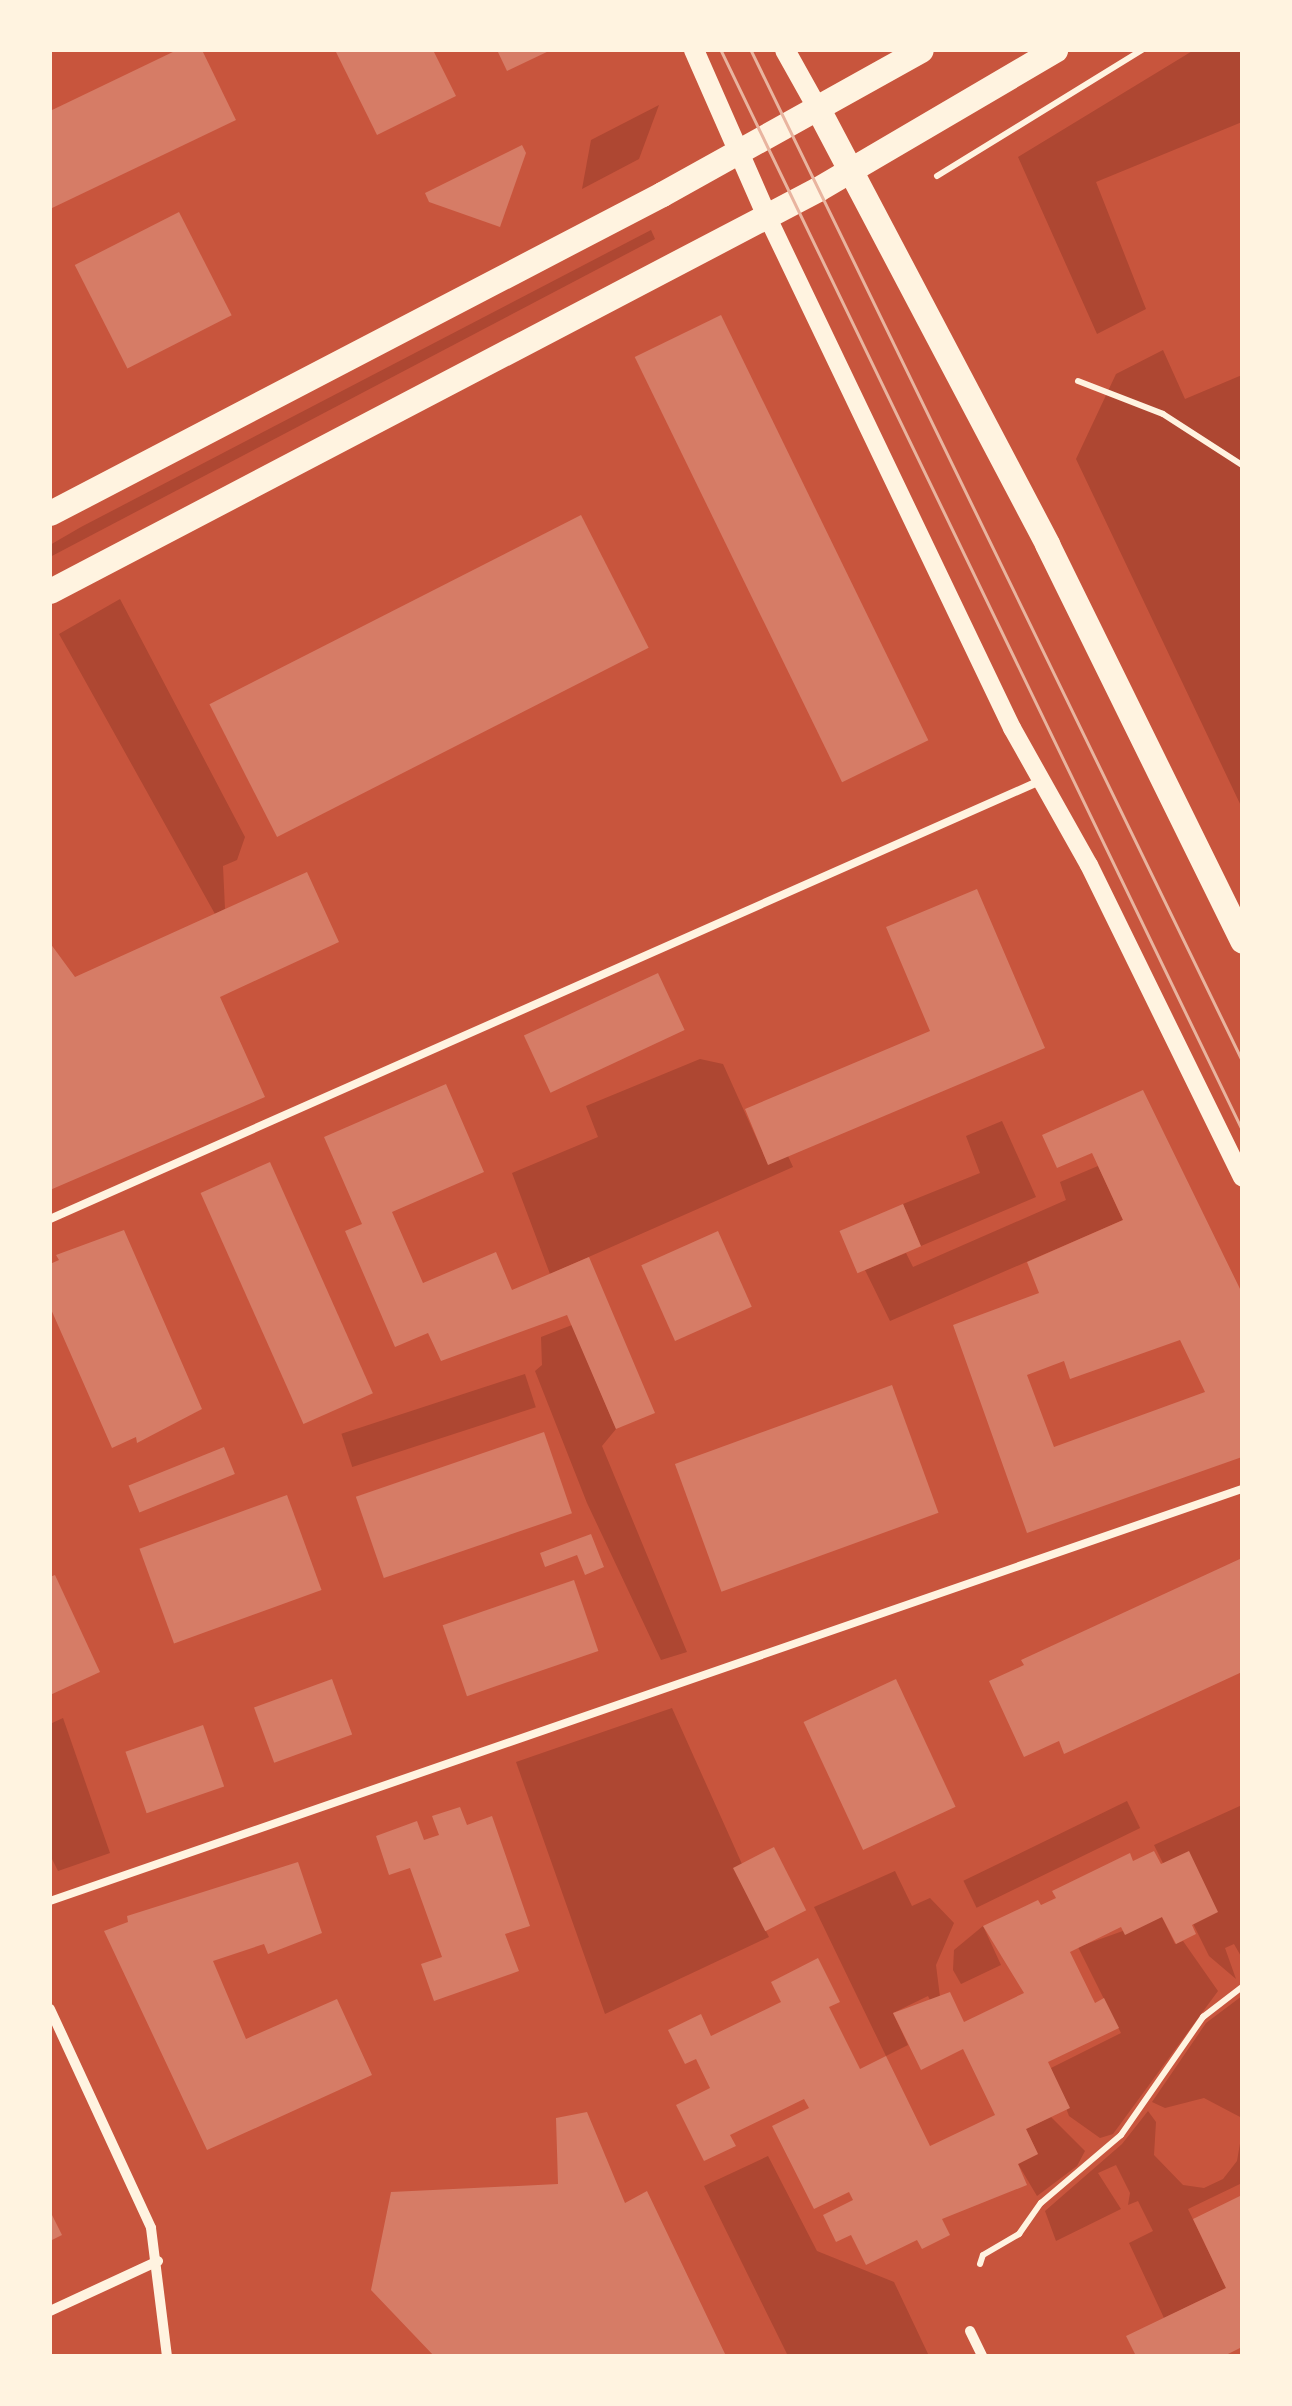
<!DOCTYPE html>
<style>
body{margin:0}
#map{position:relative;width:1292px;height:2406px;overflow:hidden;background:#c8553d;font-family:Signika,sans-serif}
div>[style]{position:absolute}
.green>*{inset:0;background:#ae4732;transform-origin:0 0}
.building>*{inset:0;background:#d67c66;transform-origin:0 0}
.path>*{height:6px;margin:-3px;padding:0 3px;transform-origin:3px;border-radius:3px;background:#fff3e0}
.service>*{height:8px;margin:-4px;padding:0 4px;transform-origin:4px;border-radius:4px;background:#fff3e0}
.minor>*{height:10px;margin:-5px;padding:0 5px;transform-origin:5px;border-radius:5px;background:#fff3e0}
.tertiary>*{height:18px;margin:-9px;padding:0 9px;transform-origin:9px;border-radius:9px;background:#fff3e0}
.secondary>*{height:20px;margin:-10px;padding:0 10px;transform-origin:10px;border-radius:10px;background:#fff3e0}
.primary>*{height:25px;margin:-12.5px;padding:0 12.5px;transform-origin:12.5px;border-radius:12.5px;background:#fff3e0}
.tram>*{height:2.5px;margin:-1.25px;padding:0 1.25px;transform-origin:1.25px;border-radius:1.25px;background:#e9b49f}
span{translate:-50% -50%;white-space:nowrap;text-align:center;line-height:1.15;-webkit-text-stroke:10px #fff3e0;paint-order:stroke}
.frame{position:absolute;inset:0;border:52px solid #fff3e0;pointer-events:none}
</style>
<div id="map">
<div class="green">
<div style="clip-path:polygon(1194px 50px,1242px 50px,1242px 122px,1096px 182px,1146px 309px,1097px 334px,1018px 157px)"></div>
<div style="clip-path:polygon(659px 105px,639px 159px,582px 189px,591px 140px)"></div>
<div style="clip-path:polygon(651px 230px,655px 239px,50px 557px,50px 545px,81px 527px)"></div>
<div style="clip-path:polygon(1163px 350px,1185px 399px,1242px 375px,1242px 808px,1076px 459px,1116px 374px)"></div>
<div style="clip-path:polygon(120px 599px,245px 837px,237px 860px,223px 866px,225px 909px,215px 914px,59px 634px)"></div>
<div style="clip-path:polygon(700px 1059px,723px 1064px,768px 1164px,788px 1156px,793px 1167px,550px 1274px,512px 1173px,598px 1137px,586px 1106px)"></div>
<div style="clip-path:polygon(1002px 1121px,1036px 1197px,921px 1246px,903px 1204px,980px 1173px,966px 1136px)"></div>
<div style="clip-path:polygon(1098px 1166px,1123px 1220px,890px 1321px,865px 1270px,906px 1253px,913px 1267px,1066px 1200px,1060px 1182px)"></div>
<div style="clip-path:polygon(572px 1325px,616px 1429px,602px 1446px,687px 1652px,661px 1660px,587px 1503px,535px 1371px,542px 1365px,541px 1337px)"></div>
<div style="left:525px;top:1374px;width:35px;height:193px;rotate:72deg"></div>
<div style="clip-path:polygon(672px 1708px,742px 1864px,734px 1869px,769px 1937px,605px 2014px,516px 1762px)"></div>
<div style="clip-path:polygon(63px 1718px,110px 1853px,58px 1871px,50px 1855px,50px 1724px)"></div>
<div style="left:1127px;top:1801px;width:30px;height:182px;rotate:64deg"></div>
<div style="clip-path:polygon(1242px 1805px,1242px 1958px,1234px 1944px,1225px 1948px,1236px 1979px,1209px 1956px,1154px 1845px)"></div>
<div style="clip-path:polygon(895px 1871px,912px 1906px,930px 1898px,954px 1923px,936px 1965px,940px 1997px,931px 2002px,928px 1996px,893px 2013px,908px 2045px,886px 2056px,814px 1907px)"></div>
<div style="clip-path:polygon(1162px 1917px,1175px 1944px,1183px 1941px,1218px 1991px,1113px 2134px,1100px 2138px,1069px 2116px,1051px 2068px,1121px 2033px,1078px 1947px)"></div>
<div style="clip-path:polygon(983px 1926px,1001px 1965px,961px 1984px,953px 1970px,954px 1950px)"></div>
<div style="clip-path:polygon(1242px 1996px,1242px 2118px,1204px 2098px,1165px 2108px,1152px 2102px,1206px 2023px)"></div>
<div style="clip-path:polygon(1148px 2111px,1156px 2122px,1154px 2155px,1183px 2185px,1204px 2188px,1223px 2179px,1237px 2161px,1242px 2132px,1242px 2183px,1188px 2209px,1226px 2288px,1164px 2318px,1129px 2243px,1153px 2231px,1138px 2201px,1128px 2205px,1130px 2193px,1116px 2165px,1098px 2173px,1121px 2209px,1056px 2241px,1045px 2211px,1122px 2144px)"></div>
<div style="clip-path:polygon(1051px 2117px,1085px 2151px,1077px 2166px,1037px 2196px,1018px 2164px,1038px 2154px,1026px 2129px)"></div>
<div style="clip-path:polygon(768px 2156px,817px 2251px,894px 2282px,929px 2356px,788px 2356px,704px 2186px)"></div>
</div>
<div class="building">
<div style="clip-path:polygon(177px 50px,202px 50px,236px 120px,50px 209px,50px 111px)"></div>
<div style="clip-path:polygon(335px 50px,433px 50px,456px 96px,377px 135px)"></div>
<div style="clip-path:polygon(497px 50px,551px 50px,507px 71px)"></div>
<div style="clip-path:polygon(522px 145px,526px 153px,500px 227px,429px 202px,425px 193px)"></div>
<div style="left:179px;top:212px;width:116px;height:117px;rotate:63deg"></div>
<div style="left:721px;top:315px;width:473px;height:96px;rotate:64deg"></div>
<div style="left:581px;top:515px;width:149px;height:417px;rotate:63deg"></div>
<div style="clip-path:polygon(307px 872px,339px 942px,220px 997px,265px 1097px,50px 1190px,50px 943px,75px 977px)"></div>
<div style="clip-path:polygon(977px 889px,1045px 1048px,768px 1165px,745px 1109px,930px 1031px,886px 927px)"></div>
<div style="left:658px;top:973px;width:63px;height:148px;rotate:65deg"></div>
<div style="clip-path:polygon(446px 1084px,484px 1172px,392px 1212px,423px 1283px,496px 1252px,512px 1290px,589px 1257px,655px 1413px,616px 1429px,567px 1315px,441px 1361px,428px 1333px,395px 1347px,345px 1231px,362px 1224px,324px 1137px)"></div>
<div style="clip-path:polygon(evenodd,1143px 1090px,1242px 1293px,1242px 1457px,1027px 1533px,953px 1325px,1039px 1293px,1027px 1262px,1123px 1220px,1092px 1153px,1057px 1168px,1042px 1135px,1143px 1090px,1180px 1340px,1205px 1392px,1054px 1447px,1027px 1375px,1064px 1361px,1070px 1379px,1180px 1340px)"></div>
<div style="left:270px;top:1162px;width:253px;height:76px;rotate:66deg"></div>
<div style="left:903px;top:1204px;width:46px;height:69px;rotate:67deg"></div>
<div style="clip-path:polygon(124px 1230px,202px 1409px,137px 1443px,136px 1437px,112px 1448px,50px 1307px,50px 1264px,59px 1260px,56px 1255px)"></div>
<div style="left:718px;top:1231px;width:83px;height:84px;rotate:66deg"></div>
<div style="left:892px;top:1385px;width:136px;height:231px;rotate:70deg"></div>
<div style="left:544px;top:1432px;width:86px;height:199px;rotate:71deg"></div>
<div style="left:224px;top:1447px;width:29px;height:103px;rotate:68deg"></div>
<div style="left:287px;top:1495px;width:101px;height:157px;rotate:70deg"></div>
<div style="clip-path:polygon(591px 1534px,604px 1567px,585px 1575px,577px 1555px,545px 1567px,540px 1553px)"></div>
<div style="clip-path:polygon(1242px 1558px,1242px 1672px,1064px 1754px,1059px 1741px,1024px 1757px,989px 1681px,1024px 1665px,1021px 1660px)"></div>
<div style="clip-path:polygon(55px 1575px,100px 1672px,50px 1695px,50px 1577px)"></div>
<div style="left:574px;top:1580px;width:75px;height:139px;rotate:71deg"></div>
<div style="left:332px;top:1679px;width:59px;height:83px;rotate:70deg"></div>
<div style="left:896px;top:1679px;width:141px;height:102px;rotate:65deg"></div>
<div style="left:203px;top:1725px;width:65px;height:82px;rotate:71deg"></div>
<div style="clip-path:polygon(460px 1807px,467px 1825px,492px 1816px,530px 1926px,505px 1934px,519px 1971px,434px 2001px,421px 1964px,442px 1957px,410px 1868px,389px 1875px,376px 1836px,417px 1821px,424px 1840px,439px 1835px,432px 1816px)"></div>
<div style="left:774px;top:1847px;width:71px;height:46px;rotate:63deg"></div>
<div style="clip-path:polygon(1154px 1851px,1161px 1864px,1189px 1851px,1218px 1912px,1192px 1925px,1196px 1934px,1176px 1944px,1162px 1917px,1125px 1935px,1121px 1927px,1070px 1952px,1095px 2003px,1104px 1998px,1119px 2028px,1048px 2062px,1070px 2108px,1026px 2129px,1038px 2154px,1018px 2164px,1027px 2185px,942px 2219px,950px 2235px,922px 2249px,917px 2240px,866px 2265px,851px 2235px,836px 2242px,823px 2215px,853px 2200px,849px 2192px,814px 2209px,772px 2126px,809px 2108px,804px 2099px,730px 2135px,736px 2146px,704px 2161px,676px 2105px,710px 2088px,696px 2059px,685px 2064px,668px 2030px,701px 2014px,711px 2036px,781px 2002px,771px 1982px,818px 1958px,840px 2002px,829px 2007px,860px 2069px,886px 2056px,930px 2146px,995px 2115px,963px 2049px,921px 2070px,893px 2013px,950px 1992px,964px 2022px,1024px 1993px,983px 1926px,1038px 1900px,1041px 1905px,1056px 1898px,1052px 1891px,1130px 1853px,1133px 1861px)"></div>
<div style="clip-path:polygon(298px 1862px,322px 1933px,268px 1954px,264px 1944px,213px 1961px,246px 2039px,337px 1999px,372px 2075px,207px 2150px,104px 1931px,128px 1922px,127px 1916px)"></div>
<div style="clip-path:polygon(587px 2112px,625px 2203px,647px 2191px,726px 2356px,434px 2356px,371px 2290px,391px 2192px,558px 2184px,556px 2118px)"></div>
<div style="clip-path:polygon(1242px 2195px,1242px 2347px,1224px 2356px,1136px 2356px,1126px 2336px,1226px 2288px,1193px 2219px)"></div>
<div style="clip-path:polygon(50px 2211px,62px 2235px,50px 2241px)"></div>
</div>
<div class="path">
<div style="left:937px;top:176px;width:241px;rotate:-31.6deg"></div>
<div style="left:1078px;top:381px;width:91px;rotate:21.2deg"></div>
<div style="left:1163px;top:414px;width:94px;rotate:32.8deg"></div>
<div style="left:980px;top:2264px;width:9px;rotate:-72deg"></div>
<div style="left:983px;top:2255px;width:42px;rotate:-30.3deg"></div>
<div style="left:1019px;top:2234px;width:38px;rotate:-55deg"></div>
<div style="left:1041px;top:2203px;width:105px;rotate:-40.4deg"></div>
<div style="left:1121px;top:2135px;width:144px;rotate:-55.2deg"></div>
<div style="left:1203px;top:2017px;width:49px;rotate:-37.6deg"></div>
</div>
<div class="service">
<div style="left:50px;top:1219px;width:1083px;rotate:-23.87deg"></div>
<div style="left:50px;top:1901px;width:1261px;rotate:-19.07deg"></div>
</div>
<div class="minor">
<div style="left:50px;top:2009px;width:241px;rotate:65.2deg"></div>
<div style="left:151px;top:2228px;width:129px;rotate:82.9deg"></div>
<div style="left:50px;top:2311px;width:119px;rotate:-24.8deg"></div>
<div style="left:970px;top:2331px;width:28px;rotate:64deg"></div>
</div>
<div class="tertiary">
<div style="left:767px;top:216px;width:568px;rotate:64.43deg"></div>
<div style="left:1012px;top:728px;width:157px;rotate:60.7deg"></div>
<div style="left:1089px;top:865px;width:348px;rotate:63.9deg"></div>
</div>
<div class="secondary">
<div style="left:694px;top:50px;width:181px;rotate:66.3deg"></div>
<div style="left:785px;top:50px;width:68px;rotate:60.8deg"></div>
</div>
<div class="primary">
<div style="left:818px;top:109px;width:492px;rotate:62.2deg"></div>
<div style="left:1047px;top:544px;width:442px;rotate:63.8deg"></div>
<div style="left:50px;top:513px;width:690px;rotate:-27.53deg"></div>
<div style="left:662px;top:194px;width:296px;rotate:-29.1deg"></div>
<div style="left:50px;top:591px;width:867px;rotate:-27.63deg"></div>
<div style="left:818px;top:189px;width:275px;rotate:-30.4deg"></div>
</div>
<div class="tram">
<div style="left:721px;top:50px;width:1198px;rotate:64.23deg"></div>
<div style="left:751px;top:50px;width:1123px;rotate:64.07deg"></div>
</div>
<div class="frame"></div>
</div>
